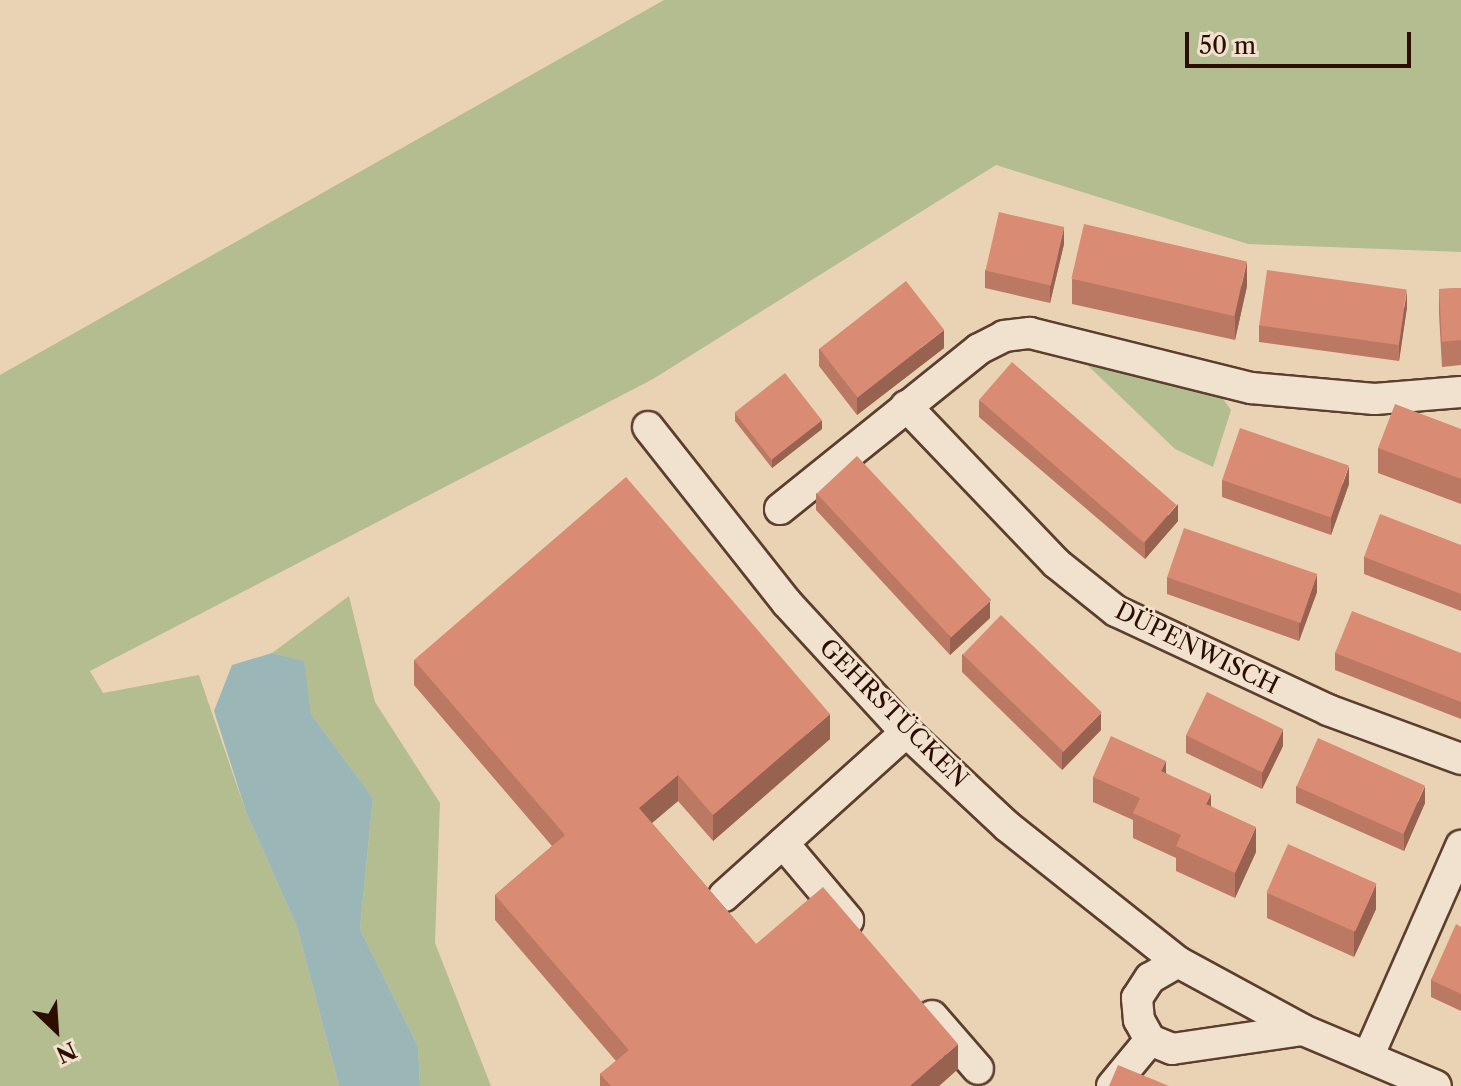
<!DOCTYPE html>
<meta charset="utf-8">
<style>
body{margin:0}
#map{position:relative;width:1461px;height:1086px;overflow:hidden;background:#ead3b5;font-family:"Libre Caslon Text",serif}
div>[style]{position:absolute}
.green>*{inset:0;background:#b4bd90}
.water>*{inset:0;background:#9bb6b6}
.roads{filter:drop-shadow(2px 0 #5c3e2d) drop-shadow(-2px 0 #5c3e2d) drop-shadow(0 2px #5c3e2d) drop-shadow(0 -2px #5c3e2d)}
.minor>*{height:30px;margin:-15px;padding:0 15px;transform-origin:15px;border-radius:15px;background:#f1e2cf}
.wall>*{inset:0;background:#bb7863}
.shaded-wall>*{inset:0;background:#986250}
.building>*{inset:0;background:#d98c73;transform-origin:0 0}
span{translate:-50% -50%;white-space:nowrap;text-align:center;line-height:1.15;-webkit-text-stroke:6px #f1e2cf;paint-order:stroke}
.street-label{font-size:24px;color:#2d0d00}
.north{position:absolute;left:16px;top:990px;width:80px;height:80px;-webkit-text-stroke:6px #f1e2cf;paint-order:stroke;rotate:155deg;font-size:22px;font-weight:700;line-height:32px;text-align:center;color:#2d0d00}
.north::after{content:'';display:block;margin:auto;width:28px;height:36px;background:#2d0d00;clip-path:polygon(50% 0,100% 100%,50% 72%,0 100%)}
.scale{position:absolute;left:1185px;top:32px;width:226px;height:36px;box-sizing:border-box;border:4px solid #2d0d00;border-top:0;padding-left:10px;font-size:24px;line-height:28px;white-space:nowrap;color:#2d0d00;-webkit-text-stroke:6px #f1e2cf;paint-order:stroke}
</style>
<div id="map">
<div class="green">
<div style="clip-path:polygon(664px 0,1461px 0,1461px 252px,1248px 244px,996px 165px,653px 379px,90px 671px,103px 693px,199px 675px,246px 812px,297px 927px,339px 1086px,0 1086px,0 375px)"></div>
<div style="clip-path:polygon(1081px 359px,1219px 393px,1231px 410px,1213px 467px,1175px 449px)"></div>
<div style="clip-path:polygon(349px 596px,375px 702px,440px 803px,435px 943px,491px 1086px,420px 1086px,418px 1046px,360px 929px,373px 798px,311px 714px,303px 661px,272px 653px)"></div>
</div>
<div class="water">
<div style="clip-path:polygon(272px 653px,304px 661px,311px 714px,373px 798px,360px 929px,418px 1046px,420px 1086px,339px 1086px,297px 927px,246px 812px,214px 711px,232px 665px)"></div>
</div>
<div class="roads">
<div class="minor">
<div style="left:906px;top:406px;width:217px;rotate:46.3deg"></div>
<div style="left:1056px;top:563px;width:77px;rotate:38.7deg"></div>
<div style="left:1116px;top:611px;width:234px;rotate:25deg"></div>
<div style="left:1328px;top:710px;width:142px;rotate:20.2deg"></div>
<div style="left:648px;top:427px;width:224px;rotate:51.7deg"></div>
<div style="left:787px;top:603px;width:166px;rotate:47.4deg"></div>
<div style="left:899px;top:725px;width:148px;rotate:43.1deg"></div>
<div style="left:1007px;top:826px;width:218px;rotate:38.5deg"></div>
<div style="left:1178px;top:962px;width:142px;rotate:28.5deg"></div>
<div style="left:1303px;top:1030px;width:144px;rotate:22.8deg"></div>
<div style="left:780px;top:509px;width:255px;rotate:-38.8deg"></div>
<div style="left:979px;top:349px;width:28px;rotate:-27deg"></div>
<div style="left:1004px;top:336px;width:26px;rotate:-7deg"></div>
<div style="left:1030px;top:333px;width:228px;rotate:14deg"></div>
<div style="left:1251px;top:388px;width:124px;rotate:5.1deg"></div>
<div style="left:1375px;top:399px;width:86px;rotate:-4.7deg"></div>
<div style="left:783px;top:843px;width:101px;rotate:49.8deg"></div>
<div style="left:724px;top:896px;width:245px;rotate:-42deg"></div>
<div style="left:1178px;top:962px;width:32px;rotate:150deg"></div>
<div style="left:1150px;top:978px;width:24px;rotate:123deg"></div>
<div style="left:1137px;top:998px;width:22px;rotate:85deg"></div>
<div style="left:1139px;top:1020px;width:23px;rotate:61deg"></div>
<div style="left:1150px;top:1040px;width:24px;rotate:22deg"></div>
<div style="left:1172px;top:1049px;width:132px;rotate:-8.3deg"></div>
<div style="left:932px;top:1016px;width:70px;rotate:49deg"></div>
<div style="left:1368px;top:1057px;width:231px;rotate:-66.2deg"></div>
<div style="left:1112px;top:1086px;width:60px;rotate:-50.4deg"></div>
</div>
</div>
<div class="wall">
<div style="clip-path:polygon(1064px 244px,1050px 303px,985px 288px,985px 270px)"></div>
<div style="clip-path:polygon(1072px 279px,1247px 286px,1235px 340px,1072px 304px)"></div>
<div style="clip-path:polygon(1461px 288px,1461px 365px,1442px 367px,1439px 314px,1439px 289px)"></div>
<div style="clip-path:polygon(1407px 307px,1399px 361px,1259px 342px,1259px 325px)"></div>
<div style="clip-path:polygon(944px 348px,857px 415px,819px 366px,819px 349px)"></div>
<div style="clip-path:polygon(979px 400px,1178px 521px,1145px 559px,979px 417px)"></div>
<div style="clip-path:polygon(735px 413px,822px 429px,772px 468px,735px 421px)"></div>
<div style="clip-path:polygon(1461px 429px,1461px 504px,1378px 473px,1378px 448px)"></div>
<div style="clip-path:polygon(1222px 480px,1349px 484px,1331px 535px,1222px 497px)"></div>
<div style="clip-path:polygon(816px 493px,990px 618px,950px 655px,816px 510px)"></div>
<div style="clip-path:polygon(1461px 545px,1461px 611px,1364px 574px,1364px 557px)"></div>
<div style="clip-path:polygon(1167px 577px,1317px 592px,1299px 641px,1167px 594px)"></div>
<div style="clip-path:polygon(1335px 653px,1461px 653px,1461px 719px,1335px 670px)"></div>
<div style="clip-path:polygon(962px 654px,1101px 730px,1062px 770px,962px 672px)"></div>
<div style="clip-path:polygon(414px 660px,830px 739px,713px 841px,678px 801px,652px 823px,756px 944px,958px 1069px,939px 1086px,600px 1086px,600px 1074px,616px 1061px,495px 920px,495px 895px,552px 846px,414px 685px)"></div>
<div style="clip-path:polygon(1186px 735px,1283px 746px,1262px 789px,1186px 753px)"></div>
<div style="clip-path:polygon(1166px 773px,1211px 806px,1256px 852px,1235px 898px,1176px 871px,1176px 858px,1133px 838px,1133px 820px,1093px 802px,1093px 777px)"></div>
<div style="clip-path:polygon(1296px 786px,1425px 803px,1404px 851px,1296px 803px)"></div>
<div style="clip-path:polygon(1267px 893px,1376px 909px,1354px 957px,1267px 918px)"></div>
<div style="clip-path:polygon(1461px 927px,1461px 1011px,1431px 997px,1431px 980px)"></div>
</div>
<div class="shaded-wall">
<div style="clip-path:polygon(1064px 227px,1064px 244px,1050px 303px,1050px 286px)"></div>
<div style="clip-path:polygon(1247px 261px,1247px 286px,1235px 340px,1235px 315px)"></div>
<div style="clip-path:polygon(1407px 290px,1407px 307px,1399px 361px,1399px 344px)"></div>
<div style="clip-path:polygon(944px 330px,944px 348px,857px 415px,857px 398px)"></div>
<div style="clip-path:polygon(822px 420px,822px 429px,772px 468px,772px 459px)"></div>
<div style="clip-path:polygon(1349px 466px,1349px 484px,1331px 535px,1331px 518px)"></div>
<div style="clip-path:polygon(1178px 504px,1178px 521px,1145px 559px,1145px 542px)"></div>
<div style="clip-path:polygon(1317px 574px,1317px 592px,1299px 641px,1299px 624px)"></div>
<div style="clip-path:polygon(990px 601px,990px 618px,950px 655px,950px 638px)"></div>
<div style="clip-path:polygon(1101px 713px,1101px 730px,1062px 770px,1062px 753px)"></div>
<div style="clip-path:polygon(830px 714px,830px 739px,713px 841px,713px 815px)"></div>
<div style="clip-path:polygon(1283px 729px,1283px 746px,1262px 789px,1262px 772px)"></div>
<div style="clip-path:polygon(1166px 761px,1166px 786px,1161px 771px)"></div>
<div style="clip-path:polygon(678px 775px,678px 801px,639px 834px,639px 808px)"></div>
<div style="clip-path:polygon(1425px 786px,1425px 803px,1404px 851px,1404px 833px)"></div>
<div style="clip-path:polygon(1211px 794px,1211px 819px,1206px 804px)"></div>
<div style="clip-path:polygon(1256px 827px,1256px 852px,1235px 898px,1235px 873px)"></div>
<div style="clip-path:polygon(1376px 884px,1376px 909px,1354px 957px,1354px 932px)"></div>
<div style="clip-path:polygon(958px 1044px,958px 1069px,939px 1086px,910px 1086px)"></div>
</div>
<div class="building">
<div style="left:999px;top:212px;width:67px;height:60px;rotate:13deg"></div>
<div style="left:1084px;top:224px;width:167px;height:56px;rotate:13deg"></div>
<div style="left:1267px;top:270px;width:141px;height:56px;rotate:8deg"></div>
<div style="left:906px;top:281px;width:62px;height:110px;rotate:52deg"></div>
<div style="clip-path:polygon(1461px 288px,1461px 340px,1442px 342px,1439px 289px)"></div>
<div style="left:1012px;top:362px;width:218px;height:50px;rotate:41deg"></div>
<div style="left:785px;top:373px;width:60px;height:64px;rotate:52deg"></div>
<div style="clip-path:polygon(1395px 404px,1461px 429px,1461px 479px,1378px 448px)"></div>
<div style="left:1240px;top:428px;width:115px;height:55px;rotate:19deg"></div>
<div style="left:857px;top:456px;width:197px;height:55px;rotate:47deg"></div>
<div style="clip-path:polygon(626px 477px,830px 714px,713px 815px,678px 775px,639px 808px,756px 944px,823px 887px,958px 1044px,910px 1086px,611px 1086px,600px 1074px,629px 1050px,495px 895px,565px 835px,414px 660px)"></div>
<div style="clip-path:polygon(1380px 514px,1461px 545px,1461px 594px,1364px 557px)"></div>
<div style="left:1184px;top:528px;width:141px;height:52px;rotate:19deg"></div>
<div style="clip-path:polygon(1352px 611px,1461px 653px,1461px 702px,1335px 653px)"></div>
<div style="left:1001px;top:615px;width:140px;height:55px;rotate:44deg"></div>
<div style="left:1207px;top:692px;width:85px;height:48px;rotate:26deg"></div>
<div style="clip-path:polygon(1111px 736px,1166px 761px,1161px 771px,1211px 794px,1206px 804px,1256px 827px,1235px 873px,1176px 846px,1181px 835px,1133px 813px,1140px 798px,1093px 777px)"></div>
<div style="left:1318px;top:738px;width:117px;height:53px;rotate:24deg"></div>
<div style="left:1288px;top:844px;width:97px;height:53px;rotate:24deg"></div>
<div style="clip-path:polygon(1456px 924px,1461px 927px,1461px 994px,1431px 980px)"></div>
<div style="clip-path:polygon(1118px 1065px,1169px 1086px,1109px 1086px)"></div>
</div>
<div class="street-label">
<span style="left:1197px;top:648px;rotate:26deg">DÜPENWISCH</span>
<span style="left:894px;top:713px;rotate:45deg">GEHRSTÜCKEN</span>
</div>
<div class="north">N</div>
<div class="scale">50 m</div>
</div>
